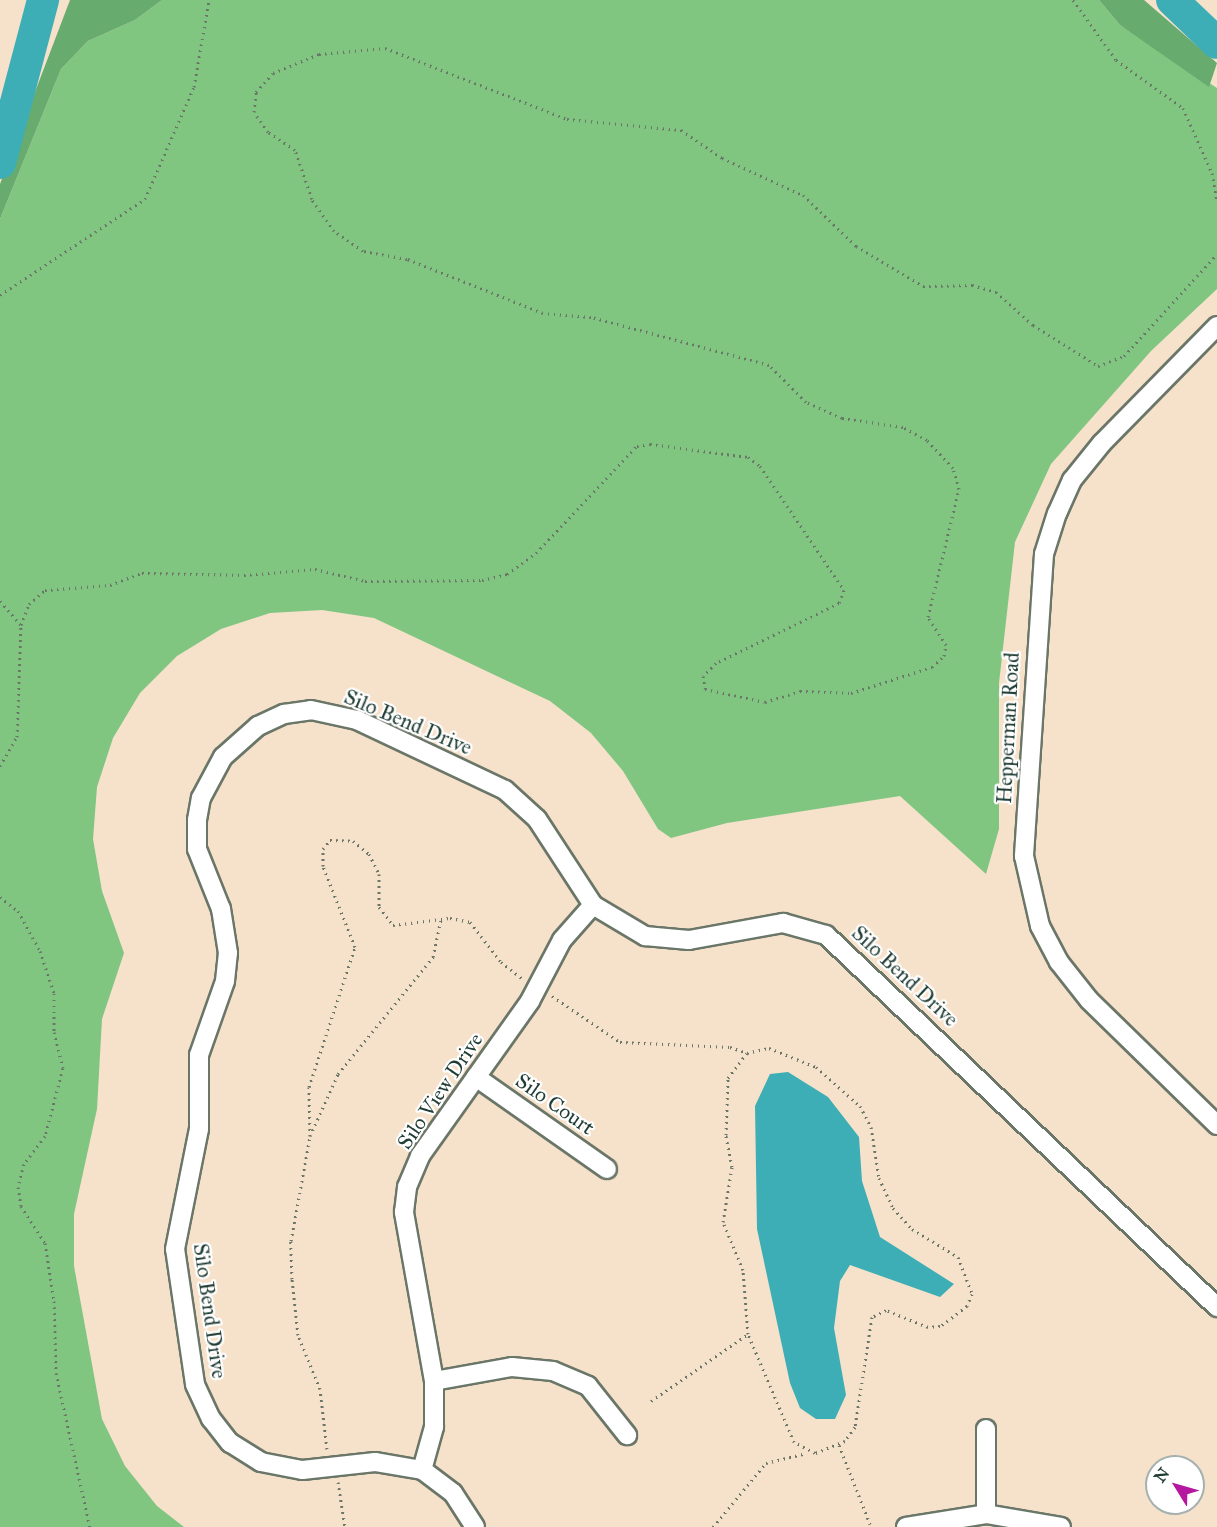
<!DOCTYPE html>
<style>
body{margin:0}
#map{position:relative;width:1217px;height:1527px;overflow:hidden;background:#f6e1ca;font-family:"IM FELL Great Primer",serif}
div>[style]{position:absolute}
.green>*{inset:0;background:#80c681}
.forest>*{inset:0;background:#68ab6f}
.water>*{inset:0;background:#3daeb6}
.river>*{height:32px;margin:-16px;padding:0 16px;transform-origin:16px;border-radius:16px;background:#3daeb6}
.path>*{height:3px;margin-top:-1.5px;transform-origin:0;background:repeating-linear-gradient(90deg,#6a7668 0 1.5px,transparent 0 6px)}
.roads{filter:drop-shadow(2px 0 #6a7668) drop-shadow(-2px 0 #6a7668) drop-shadow(0 2px #6a7668) drop-shadow(0 -2px #6a7668)}
.street>*{height:18px;margin:-9px;padding:0 9px;transform-origin:9px;border-radius:9px;background:#fff}
span{translate:-50% -50%;white-space:nowrap;text-align:center;line-height:1.15;-webkit-text-stroke:4.5px #fff;paint-order:stroke}
.street-label{font-size:21px;color:#1f3d34}
.north{position:absolute;left:1145px;top:1455px;width:60px;height:60px;box-sizing:border-box;background:#fff;border:2px solid #a5b1ae;border-radius:50%;rotate:307deg;font-size:16px;font-weight:700;line-height:24px;text-align:center;color:#1f3d34}
.north::after{content:'';display:block;margin:auto;width:21px;height:27px;background:#b5179e;clip-path:polygon(50% 0,100% 100%,50% 72%,0 100%)}
</style>
<div id="map">
<div class="green">
<div style="clip-path:polygon(162px 0,1099px 0,1120px 25px,1217px 88px,1217px 289px,1151px 351px,1051px 464px,1015px 542px,999px 683px,999px 829px,986px 874px,900px 796px,727px 823px,671px 838px,658px 829px,623px 771px,591px 733px,550px 701px,374px 618px,322px 610px,270px 613px,221px 629px,177px 656px,140px 693px,113px 738px,97px 787px,93px 839px,102px 891px,124px 953px,102px 1019px,97px 1109px,74px 1214px,74px 1266px,102px 1419px,125px 1466px,157px 1506px,184px 1527px,0 1527px,0 219px,61px 69px,88px 41px,135px 20px)"></div>
</div>
<div class="forest">
<div style="clip-path:polygon(70px 0,162px 0,135px 20px,88px 41px,61px 69px,0 219px,0 184px)"></div>
<div style="clip-path:polygon(1099px 0,1144px 0,1217px 63px,1209px 87px,1120px 25px)"></div>
</div>
<div class="water">
<div style="clip-path:polygon(788px 1072px,828px 1097px,859px 1137px,862px 1181px,880px 1237px,954px 1284px,940px 1297px,850px 1265px,840px 1281px,834px 1328px,846px 1395px,835px 1419px,816px 1419px,800px 1408px,790px 1383px,757px 1229px,755px 1106px,770px 1074px)"></div>
</div>
<div class="river">
<div style="left:1172px;top:0;width:62px;rotate:43.7deg"></div>
<div style="left:0;top:163px;width:169px;rotate:-75.2deg"></div>
</div>
<div class="path">
<div style="left:1073px;top:0;width:74px;rotate:54.4deg"></div>
<div style="left:1116px;top:60px;width:82px;rotate:35.6deg"></div>
<div style="left:1183px;top:108px;width:71px;rotate:66deg"></div>
<div style="left:1212px;top:173px;width:27px;rotate:80deg"></div>
<div style="left:0;top:295px;width:174px;rotate:-33.5deg"></div>
<div style="left:145px;top:199px;width:122px;rotate:-66.4deg"></div>
<div style="left:194px;top:87px;width:88px;rotate:-80.2deg"></div>
<div style="left:0;top:601px;width:32px;rotate:49deg"></div>
<div style="left:0;top:766px;width:34px;rotate:-60deg"></div>
<div style="left:17px;top:737px;width:112px;rotate:-88deg"></div>
<div style="left:21px;top:625px;width:22px;rotate:-69deg"></div>
<div style="left:29px;top:604px;width:21px;rotate:-41deg"></div>
<div style="left:45px;top:590px;width:65px;rotate:-4.4deg"></div>
<div style="left:110px;top:585px;width:34px;rotate:-21deg"></div>
<div style="left:142px;top:573px;width:102px;rotate:1.1deg"></div>
<div style="left:244px;top:575px;width:71px;rotate:-4.8deg"></div>
<div style="left:315px;top:569px;width:51px;rotate:13.5deg"></div>
<div style="left:365px;top:581px;width:117px;rotate:-0.5deg"></div>
<div style="left:482px;top:580px;width:26px;rotate:-13deg"></div>
<div style="left:507px;top:574px;width:36px;rotate:-36deg"></div>
<div style="left:536px;top:553px;width:147px;rotate:-46.7deg"></div>
<div style="left:637px;top:446px;width:13px;rotate:-9deg"></div>
<div style="left:650px;top:444px;width:99px;rotate:7.6deg"></div>
<div style="left:748px;top:457px;width:15px;rotate:37deg"></div>
<div style="left:760px;top:466px;width:150px;rotate:55.9deg"></div>
<div style="left:844px;top:590px;width:14px;rotate:111deg"></div>
<div style="left:839px;top:603px;width:137px;rotate:154deg"></div>
<div style="left:716px;top:663px;width:18px;rotate:135deg"></div>
<div style="left:703px;top:676px;width:13px;rotate:81deg"></div>
<div style="left:705px;top:689px;width:61px;rotate:12.2deg"></div>
<div style="left:765px;top:702px;width:37px;rotate:-17deg"></div>
<div style="left:800px;top:691px;width:51px;rotate:2.2deg"></div>
<div style="left:851px;top:693px;width:85px;rotate:-17.8deg"></div>
<div style="left:932px;top:667px;width:16px;rotate:-43deg"></div>
<div style="left:944px;top:656px;width:11px;rotate:-80deg"></div>
<div style="left:946px;top:645px;width:33px;rotate:-123deg"></div>
<div style="left:928px;top:617px;width:132px;rotate:-76.4deg"></div>
<div style="left:959px;top:489px;width:22px;rotate:-106deg"></div>
<div style="left:953px;top:468px;width:38px;rotate:-133deg"></div>
<div style="left:927px;top:440px;width:27px;rotate:-152deg"></div>
<div style="left:903px;top:427px;width:62px;rotate:-171.6deg"></div>
<div style="left:842px;top:418px;width:39px;rotate:-156deg"></div>
<div style="left:806px;top:402px;width:52px;rotate:-135deg"></div>
<div style="left:769px;top:365px;width:184px;rotate:-164.9deg"></div>
<div style="left:591px;top:317px;width:48px;rotate:-175.2deg"></div>
<div style="left:543px;top:313px;width:146px;rotate:-158.3deg"></div>
<div style="left:407px;top:259px;width:45px;rotate:-169.7deg"></div>
<div style="left:363px;top:251px;width:35px;rotate:-145deg"></div>
<div style="left:334px;top:231px;width:39px;rotate:-125deg"></div>
<div style="left:312px;top:199px;width:52px;rotate:-109.1deg"></div>
<div style="left:295px;top:150px;width:32px;rotate:-146deg"></div>
<div style="left:268px;top:132px;width:24px;rotate:-125deg"></div>
<div style="left:254px;top:112px;width:20px;rotate:-84deg"></div>
<div style="left:256px;top:92px;width:25px;rotate:-48deg"></div>
<div style="left:273px;top:73px;width:50px;rotate:-22.4deg"></div>
<div style="left:319px;top:54px;width:66px;rotate:-5.2deg"></div>
<div style="left:385px;top:48px;width:195px;rotate:21.3deg"></div>
<div style="left:567px;top:119px;width:115px;rotate:5.5deg"></div>
<div style="left:681px;top:130px;width:50px;rotate:34.3deg"></div>
<div style="left:722px;top:158px;width:89px;rotate:24.6deg"></div>
<div style="left:803px;top:195px;width:74px;rotate:43.9deg"></div>
<div style="left:856px;top:246px;width:78px;rotate:30.8deg"></div>
<div style="left:923px;top:286px;width:49px;rotate:-1.2deg"></div>
<div style="left:972px;top:285px;width:25px;rotate:16deg"></div>
<div style="left:996px;top:292px;width:50px;rotate:41.7deg"></div>
<div style="left:1033px;top:325px;width:77px;rotate:32.2deg"></div>
<div style="left:1098px;top:366px;width:28px;rotate:-21deg"></div>
<div style="left:1124px;top:356px;width:138px;rotate:-47.6deg"></div>
<div style="left:0;top:897px;width:23px;rotate:38deg"></div>
<div style="left:18px;top:911px;width:46px;rotate:61.2deg"></div>
<div style="left:40px;top:951px;width:44px;rotate:71.6deg"></div>
<div style="left:54px;top:993px;width:39px;rotate:90deg"></div>
<div style="left:54px;top:1032px;width:37px;rotate:76deg"></div>
<div style="left:63px;top:1068px;width:70px;rotate:104.8deg"></div>
<div style="left:45px;top:1136px;width:35px;rotate:127deg"></div>
<div style="left:24px;top:1164px;width:24px;rotate:105deg"></div>
<div style="left:18px;top:1187px;width:19px;rotate:81deg"></div>
<div style="left:21px;top:1206px;width:44px;rotate:57deg"></div>
<div style="left:45px;top:1243px;width:59px;rotate:81.2deg"></div>
<div style="left:54px;top:1301px;width:72px;rotate:88.4deg"></div>
<div style="left:56px;top:1373px;width:158px;rotate:77.6deg"></div>
<div style="left:552px;top:996px;width:82px;rotate:34.1deg"></div>
<div style="left:620px;top:1042px;width:110px;rotate:2.6deg"></div>
<div style="left:730px;top:1047px;width:18px;rotate:19deg"></div>
<div style="left:769px;top:1048px;width:51px;rotate:22deg"></div>
<div style="left:816px;top:1067px;width:59px;rotate:41.6deg"></div>
<div style="left:860px;top:1106px;width:24px;rotate:62deg"></div>
<div style="left:871px;top:1127px;width:52px;rotate:81.1deg"></div>
<div style="left:879px;top:1178px;width:33px;rotate:65deg"></div>
<div style="left:893px;top:1208px;width:28px;rotate:48deg"></div>
<div style="left:912px;top:1229px;width:54px;rotate:31.3deg"></div>
<div style="left:958px;top:1257px;width:40px;rotate:69deg"></div>
<div style="left:972px;top:1294px;width:13px;rotate:113deg"></div>
<div style="left:967px;top:1306px;width:34px;rotate:143deg"></div>
<div style="left:940px;top:1326px;width:12px;rotate:175deg"></div>
<div style="left:928px;top:1327px;width:45px;rotate:-158deg"></div>
<div style="left:886px;top:1310px;width:16px;rotate:153deg"></div>
<div style="left:872px;top:1317px;width:111px;rotate:98.8deg"></div>
<div style="left:855px;top:1427px;width:17px;rotate:126deg"></div>
<div style="left:845px;top:1441px;width:32px;rotate:158deg"></div>
<div style="left:815px;top:1453px;width:24px;rotate:-152deg"></div>
<div style="left:794px;top:1442px;width:117px;rotate:-113.1deg"></div>
<div style="left:748px;top:1334px;width:64px;rotate:-94.5deg"></div>
<div style="left:743px;top:1270px;width:52px;rotate:-112.6deg"></div>
<div style="left:723px;top:1222px;width:56px;rotate:-80.7deg"></div>
<div style="left:732px;top:1167px;width:33px;rotate:-101deg"></div>
<div style="left:726px;top:1135px;width:57px;rotate:-88deg"></div>
<div style="left:728px;top:1078px;width:31px;rotate:-53deg"></div>
<div style="left:747px;top:1053px;width:23px;rotate:-13deg"></div>
<div style="left:310px;top:1136px;width:49px;rotate:-91.2deg"></div>
<div style="left:309px;top:1087px;width:147px;rotate:-71.8deg"></div>
<div style="left:355px;top:947px;width:87px;rotate:-111.6deg"></div>
<div style="left:323px;top:866px;width:17px;rotate:-90deg"></div>
<div style="left:323px;top:849px;width:11px;rotate:-52deg"></div>
<div style="left:330px;top:840px;width:23px;rotate:2deg"></div>
<div style="left:353px;top:841px;width:21px;rotate:39deg"></div>
<div style="left:369px;top:854px;width:22px;rotate:63deg"></div>
<div style="left:379px;top:874px;width:33px;rotate:90deg"></div>
<div style="left:379px;top:907px;width:23px;rotate:52deg"></div>
<div style="left:393px;top:925px;width:57px;rotate:-7deg"></div>
<div style="left:450px;top:918px;width:20px;rotate:11deg"></div>
<div style="left:470px;top:922px;width:51px;rotate:52.2deg"></div>
<div style="left:501px;top:962px;width:28px;rotate:38deg"></div>
<div style="left:651px;top:1401px;width:118px;rotate:-34.6deg"></div>
<div style="left:839px;top:1445px;width:85px;rotate:68.6deg"></div>
<div style="left:327px;top:1449px;width:60px;rotate:-96.7deg"></div>
<div style="left:320px;top:1389px;width:58px;rotate:-112.2deg"></div>
<div style="left:298px;top:1335px;width:56px;rotate:-96.1deg"></div>
<div style="left:292px;top:1279px;width:38px;rotate:-92deg"></div>
<div style="left:291px;top:1241px;width:107px;rotate:-79.7deg"></div>
<div style="left:310px;top:1136px;width:68px;rotate:-65.7deg"></div>
<div style="left:338px;top:1074px;width:151px;rotate:-50.9deg"></div>
<div style="left:433px;top:957px;width:40px;rotate:-78deg"></div>
<div style="left:338px;top:1482px;width:46px;rotate:81.2deg"></div>
<div style="left:713px;top:1527px;width:83px;rotate:-50.4deg"></div>
<div style="left:766px;top:1463px;width:42px;rotate:-13.7deg"></div>
</div>
<div class="roads">
<div class="street">
<div style="left:1217px;top:326px;width:164px;rotate:134.5deg"></div>
<div style="left:1102px;top:443px;width:48px;rotate:129deg"></div>
<div style="left:1072px;top:480px;width:36px;rotate:114deg"></div>
<div style="left:1057px;top:513px;width:43px;rotate:107.6deg"></div>
<div style="left:1044px;top:554px;width:303px;rotate:93.8deg"></div>
<div style="left:1024px;top:856px;width:72px;rotate:77.1deg"></div>
<div style="left:1040px;top:926px;width:41px;rotate:62.2deg"></div>
<div style="left:1059px;top:962px;width:48px;rotate:51.7deg"></div>
<div style="left:1089px;top:1000px;width:179px;rotate:44.3deg"></div>
<div style="left:476px;top:1077px;width:160px;rotate:35.1deg"></div>
<div style="left:434px;top:1381px;width:79px;rotate:-10.2deg"></div>
<div style="left:512px;top:1367px;width:41px;rotate:5.6deg"></div>
<div style="left:553px;top:1371px;width:38px;rotate:23deg"></div>
<div style="left:588px;top:1386px;width:63px;rotate:51.5deg"></div>
<div style="left:422px;top:1470px;width:45px;rotate:-74.4deg"></div>
<div style="left:434px;top:1427px;width:46px;rotate:-90deg"></div>
<div style="left:434px;top:1381px;width:172px;rotate:-100.1deg"></div>
<div style="left:404px;top:1212px;width:25px;rotate:-83deg"></div>
<div style="left:407px;top:1187px;width:34px;rotate:-67deg"></div>
<div style="left:420px;top:1156px;width:190px;rotate:-54.6deg"></div>
<div style="left:530px;top:1001px;width:69px;rotate:-62.3deg"></div>
<div style="left:562px;top:940px;width:47px;rotate:-48.5deg"></div>
<div style="left:986px;top:1514px;width:85px;rotate:-90deg"></div>
<div style="left:475px;top:1527px;width:40px;rotate:-122.9deg"></div>
<div style="left:453px;top:1493px;width:39px;rotate:-143deg"></div>
<div style="left:422px;top:1470px;width:48px;rotate:-170.3deg"></div>
<div style="left:375px;top:1462px;width:73px;rotate:173.7deg"></div>
<div style="left:302px;top:1470px;width:42px;rotate:-169deg"></div>
<div style="left:261px;top:1462px;width:36px;rotate:-148deg"></div>
<div style="left:230px;top:1443px;width:31px;rotate:-128deg"></div>
<div style="left:211px;top:1419px;width:38px;rotate:-115deg"></div>
<div style="left:195px;top:1384px;width:136px;rotate:-98.4deg"></div>
<div style="left:175px;top:1249px;width:122px;rotate:-78.7deg"></div>
<div style="left:199px;top:1129px;width:74px;rotate:-90deg"></div>
<div style="left:199px;top:1055px;width:78px;rotate:-70.6deg"></div>
<div style="left:225px;top:981px;width:28px;rotate:-84deg"></div>
<div style="left:228px;top:953px;width:45px;rotate:-99deg"></div>
<div style="left:221px;top:909px;width:65px;rotate:-111.8deg"></div>
<div style="left:197px;top:849px;width:29px;rotate:-90deg"></div>
<div style="left:197px;top:820px;width:22px;rotate:-80deg"></div>
<div style="left:201px;top:798px;width:47px;rotate:-61.8deg"></div>
<div style="left:223px;top:757px;width:47px;rotate:-41.5deg"></div>
<div style="left:258px;top:726px;width:29px;rotate:-25deg"></div>
<div style="left:284px;top:714px;width:27px;rotate:-8deg"></div>
<div style="left:311px;top:710px;width:47px;rotate:12.3deg"></div>
<div style="left:357px;top:720px;width:164px;rotate:25.3deg"></div>
<div style="left:505px;top:790px;width:43px;rotate:42.2deg"></div>
<div style="left:537px;top:819px;width:103px;rotate:56.9deg"></div>
<div style="left:593px;top:905px;width:61px;rotate:30.8deg"></div>
<div style="left:645px;top:936px;width:44px;rotate:5.2deg"></div>
<div style="left:689px;top:940px;width:96px;rotate:-10.3deg"></div>
<div style="left:783px;top:923px;width:45px;rotate:15.6deg"></div>
<div style="left:826px;top:935px;width:540px;rotate:43.57deg"></div>
<div style="left:906px;top:1527px;width:81px;rotate:-9.2deg"></div>
<div style="left:986px;top:1514px;width:76px;rotate:9.8deg"></div>
</div>
</div>
<div class="street-label">
<span style="left:408px;top:722px;rotate:23deg">Silo Bend Drive</span>
<span style="left:1008px;top:728px;rotate:-87deg">Hepperman Road</span>
<span style="left:905px;top:976px;rotate:43deg">Silo Bend Drive</span>
<span style="left:440px;top:1091px;rotate:-56deg">Silo View Drive</span>
<span style="left:555px;top:1104px;rotate:35deg">Silo Court</span>
<span style="left:210px;top:1311px;rotate:82deg">Silo Bend Drive</span>
</div>
<div class="north">N</div>
</div>
